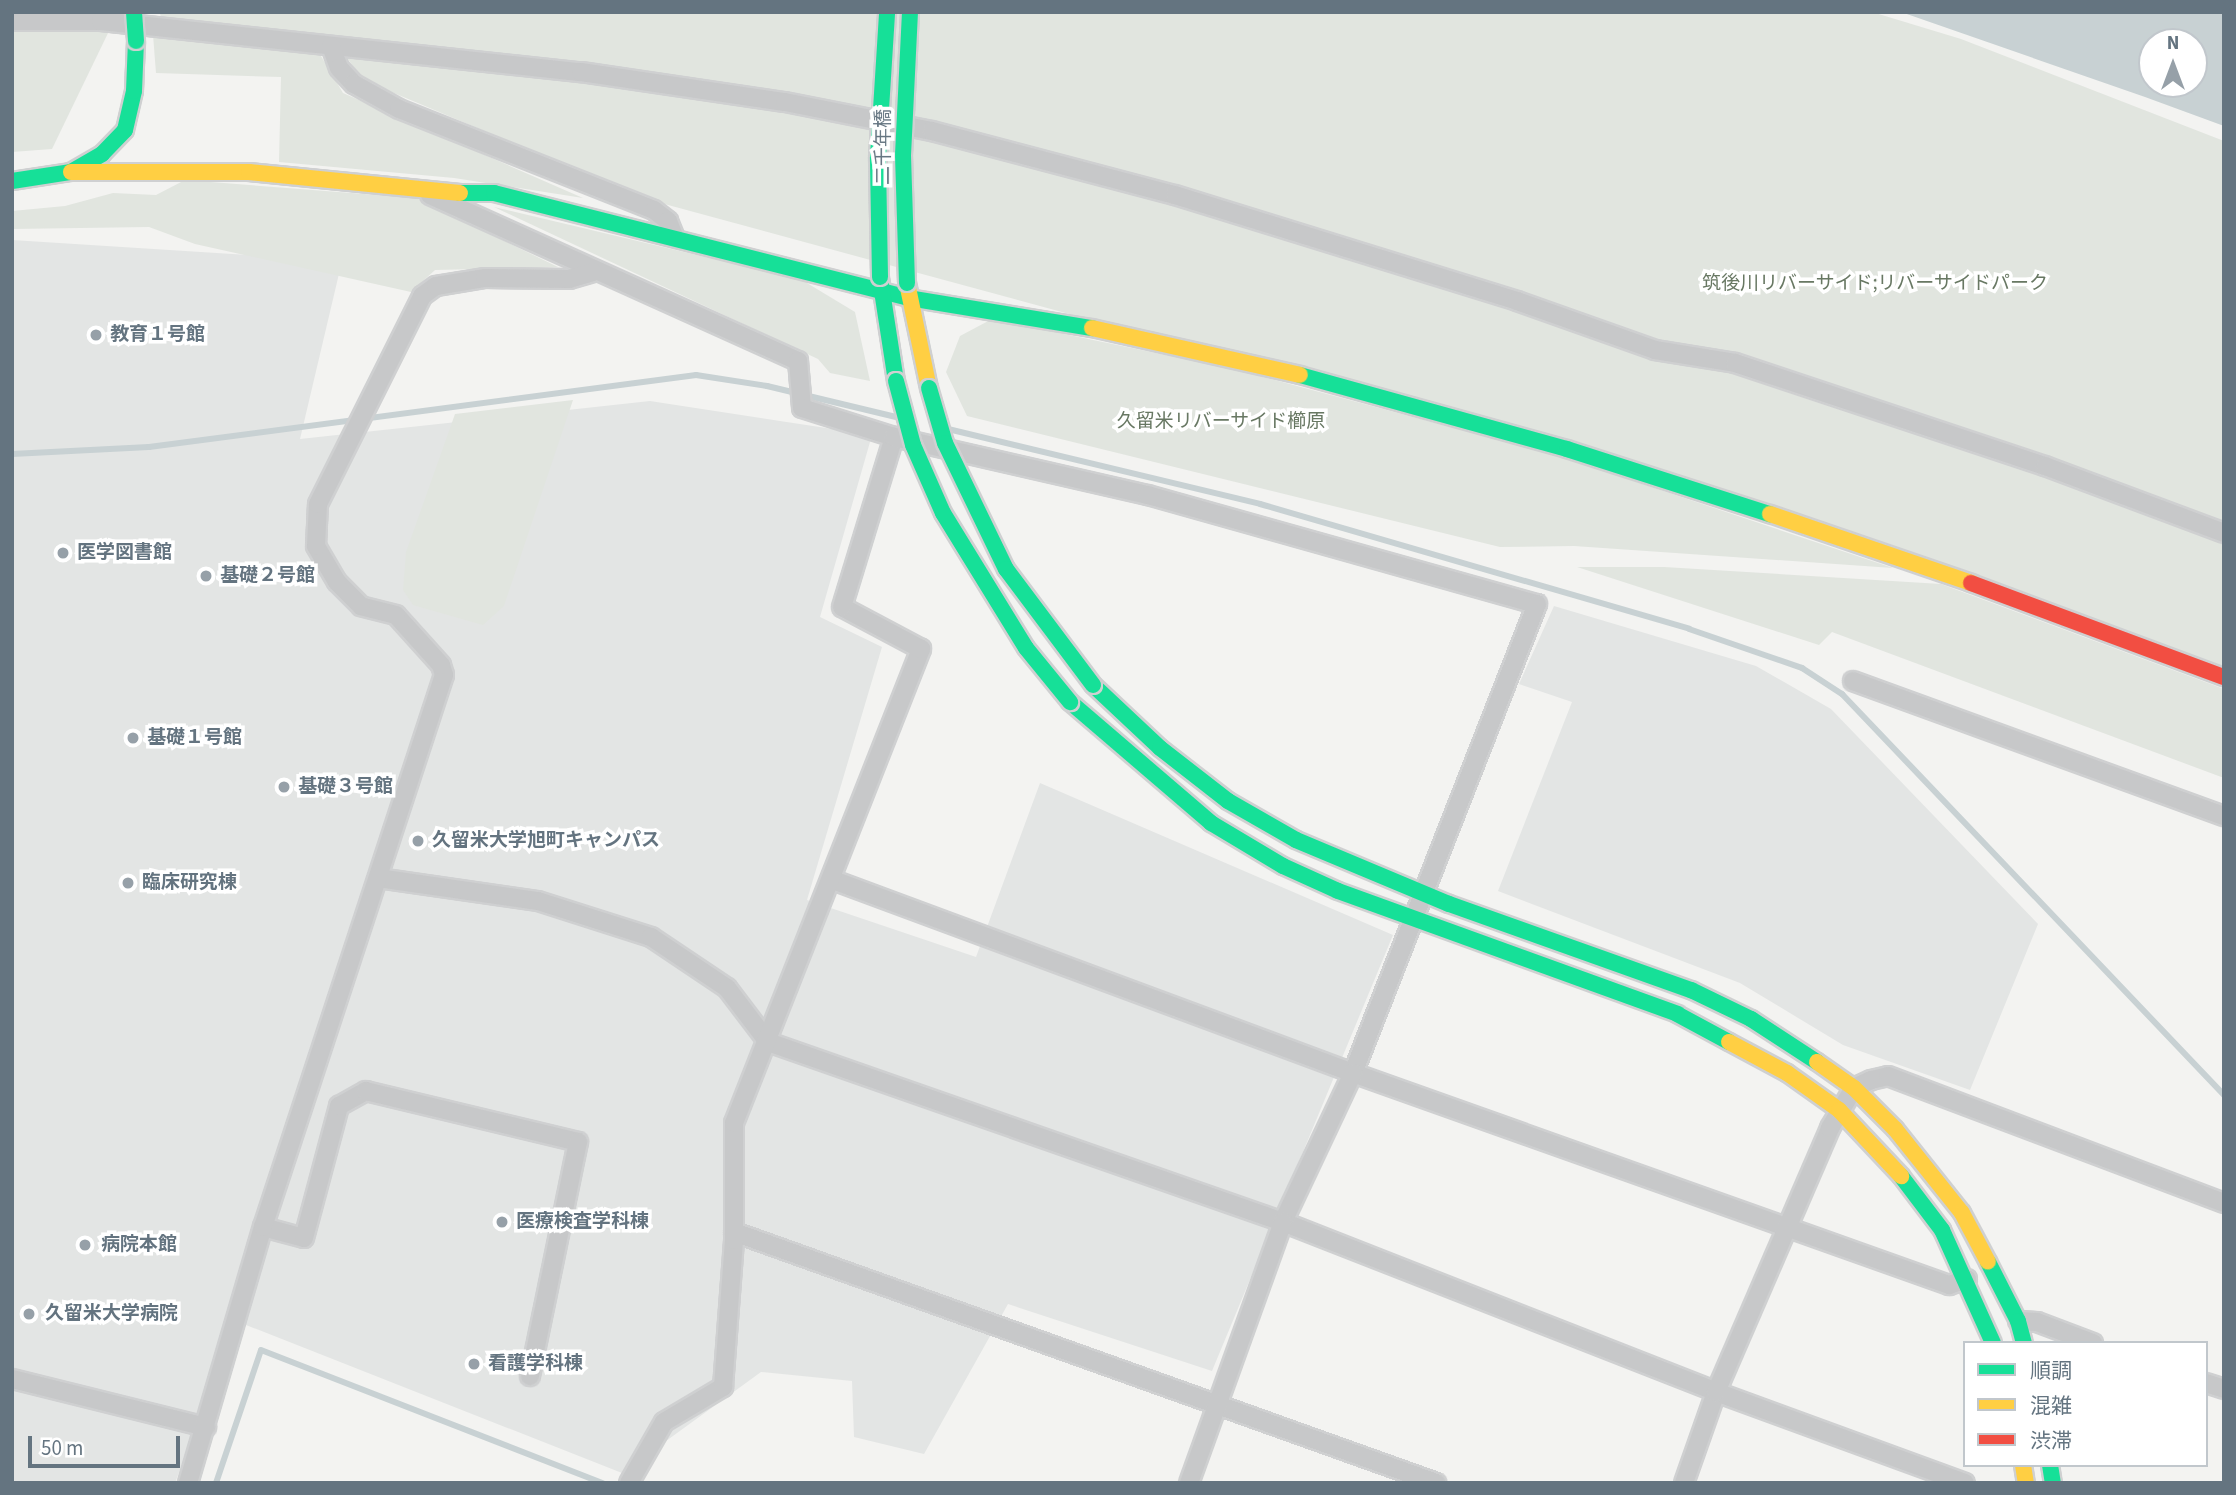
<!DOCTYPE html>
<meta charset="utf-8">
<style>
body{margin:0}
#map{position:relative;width:2236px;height:1495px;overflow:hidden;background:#f3f3f1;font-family:"Source Sans 3","Noto Sans JP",sans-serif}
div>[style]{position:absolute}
.built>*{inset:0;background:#e3e5e4}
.green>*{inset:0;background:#e1e5df}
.water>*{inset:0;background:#c8d1d3}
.stream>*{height:6px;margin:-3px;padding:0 3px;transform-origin:3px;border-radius:3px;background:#c8d1d3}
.roads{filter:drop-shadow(2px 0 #cfd0d1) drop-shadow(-2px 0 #cfd0d1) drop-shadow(0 2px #cfd0d1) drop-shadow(0 -2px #cfd0d1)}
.street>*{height:18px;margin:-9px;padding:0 9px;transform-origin:9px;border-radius:9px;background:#c7c8c9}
.fast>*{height:16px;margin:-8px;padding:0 8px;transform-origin:8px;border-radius:8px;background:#16e098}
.slow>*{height:16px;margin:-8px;padding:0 8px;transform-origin:8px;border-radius:8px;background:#ffcf43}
.jam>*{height:16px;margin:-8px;padding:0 8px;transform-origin:8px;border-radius:8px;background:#f24e42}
.bridges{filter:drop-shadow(2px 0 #cfd0d1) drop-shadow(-2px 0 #cfd0d1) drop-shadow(0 2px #cfd0d1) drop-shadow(0 -2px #cfd0d1)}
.fast-bridge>*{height:16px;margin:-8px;padding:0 8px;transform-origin:8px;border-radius:8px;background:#16e098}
.dots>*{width:19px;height:19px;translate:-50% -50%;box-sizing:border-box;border:4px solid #fff;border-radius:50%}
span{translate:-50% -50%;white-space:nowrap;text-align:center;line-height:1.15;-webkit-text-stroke:7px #fff;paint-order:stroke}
.street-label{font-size:19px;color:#647480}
.park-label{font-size:19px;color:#687863}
.poi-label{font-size:19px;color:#647480;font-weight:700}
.left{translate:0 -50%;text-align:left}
.frame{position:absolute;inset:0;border:14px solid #647480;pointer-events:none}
.legend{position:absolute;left:1963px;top:1341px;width:245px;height:126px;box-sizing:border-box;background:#fff;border:2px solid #c1c7cc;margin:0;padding:9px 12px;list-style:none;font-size:21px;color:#647480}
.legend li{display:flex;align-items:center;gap:14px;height:35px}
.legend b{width:35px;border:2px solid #c1c7cc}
.north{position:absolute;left:2138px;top:28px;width:70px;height:70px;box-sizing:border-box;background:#fff;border:2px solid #c1c7cc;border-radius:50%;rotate:0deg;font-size:19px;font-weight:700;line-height:28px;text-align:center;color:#647480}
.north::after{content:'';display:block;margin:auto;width:24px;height:32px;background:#96a0a8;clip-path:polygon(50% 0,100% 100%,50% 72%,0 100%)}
.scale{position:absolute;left:28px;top:1436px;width:152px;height:32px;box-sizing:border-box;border:4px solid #647480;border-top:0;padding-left:9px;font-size:21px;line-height:24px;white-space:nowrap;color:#647480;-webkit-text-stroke:5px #fff;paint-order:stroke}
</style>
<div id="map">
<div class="built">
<div style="clip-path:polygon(12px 240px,342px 261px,300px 439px,650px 401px,872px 435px,820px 617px,882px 647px,807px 900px,976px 957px,1040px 783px,1393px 935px,1212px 1371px,1008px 1304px,924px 1454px,854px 1437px,852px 1381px,761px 1372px,622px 1473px,236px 1321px,175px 1483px,12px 1483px)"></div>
<div style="clip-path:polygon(1554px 606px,1756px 666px,1831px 709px,2038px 924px,1970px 1090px,1843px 1045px,1740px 983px,1498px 891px,1572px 702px,1519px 684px)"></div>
</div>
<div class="green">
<div style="clip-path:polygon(160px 12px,1872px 12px,1961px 39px,2224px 141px,2224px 680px,1540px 442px,646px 199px,363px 80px,345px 55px,161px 20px)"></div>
<div style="clip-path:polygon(12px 28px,110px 29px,52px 149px,12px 152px)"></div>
<div style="clip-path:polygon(153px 35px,318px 51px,343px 93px,583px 198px,454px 178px,279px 162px,281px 77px,156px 73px)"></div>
<div style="clip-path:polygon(185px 180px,416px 198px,558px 267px,435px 270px,411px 292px,195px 244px,149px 227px,12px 229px,12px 211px,65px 206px,113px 193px,156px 195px)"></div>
<div style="clip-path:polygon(494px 207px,802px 280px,855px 312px,870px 381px,830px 373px,818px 359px)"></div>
<div style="clip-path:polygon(992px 319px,1233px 369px,1559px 456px,1893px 568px,1574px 546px,1500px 547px,967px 416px,946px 372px,960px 336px)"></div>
<div style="clip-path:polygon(573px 400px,504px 606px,483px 625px,413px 605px,403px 590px,406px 552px,455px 414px)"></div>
<div style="clip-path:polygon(1577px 567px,1664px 567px,1941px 584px,2224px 689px,2224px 778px,1832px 632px,1819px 645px)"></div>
</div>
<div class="water">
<div style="clip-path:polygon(evenodd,1901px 12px,2224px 12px,2224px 126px,2145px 97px,1901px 12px,2152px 42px,2194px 42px,2194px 84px,2152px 84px,2152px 42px)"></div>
</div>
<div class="stream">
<div style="left:948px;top:429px;width:321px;rotate:13.5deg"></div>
<div style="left:1260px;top:504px;width:447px;rotate:16.2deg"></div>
<div style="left:1689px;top:629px;width:120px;rotate:19deg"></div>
<div style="left:1802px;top:668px;width:48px;rotate:33deg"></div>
<div style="left:1842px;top:694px;width:554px;rotate:46.39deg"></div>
<div style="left:12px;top:454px;width:137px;rotate:-2.9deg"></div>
<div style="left:149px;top:447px;width:552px;rotate:-7.5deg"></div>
<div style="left:696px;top:375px;width:72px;rotate:8.8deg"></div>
<div style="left:767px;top:386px;width:137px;rotate:13.5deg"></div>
<div style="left:216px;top:1483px;width:140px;rotate:-71.3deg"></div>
<div style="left:261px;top:1350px;width:367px;rotate:21.3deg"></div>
</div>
<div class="roads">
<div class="street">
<div style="left:12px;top:21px;width:89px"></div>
<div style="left:101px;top:21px;width:483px;rotate:6.1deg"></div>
<div style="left:581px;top:72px;width:206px;rotate:8.4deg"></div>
<div style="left:785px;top:102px;width:150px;rotate:11.2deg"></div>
<div style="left:932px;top:131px;width:251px;rotate:14.8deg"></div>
<div style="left:1175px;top:195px;width:358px;rotate:17.2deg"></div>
<div style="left:1517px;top:301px;width:146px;rotate:19.5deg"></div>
<div style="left:1655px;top:350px;width:81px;rotate:9.2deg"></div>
<div style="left:1735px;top:363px;width:327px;rotate:18.4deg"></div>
<div style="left:2045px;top:466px;width:191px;rotate:20.5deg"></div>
<div style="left:331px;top:46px;width:23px;rotate:70deg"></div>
<div style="left:339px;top:68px;width:22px;rotate:47deg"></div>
<div style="left:354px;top:84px;width:51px;rotate:29.1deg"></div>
<div style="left:399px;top:109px;width:274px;rotate:21.6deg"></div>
<div style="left:654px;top:210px;width:18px;rotate:38deg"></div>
<div style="left:668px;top:221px;width:16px;rotate:68deg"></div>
<div style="left:430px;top:195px;width:404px;rotate:24.3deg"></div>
<div style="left:798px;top:361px;width:47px;rotate:85.1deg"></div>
<div style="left:802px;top:408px;width:96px;rotate:17.5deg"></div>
<div style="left:1853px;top:681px;width:395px;rotate:20deg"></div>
<div style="left:378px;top:878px;width:162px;rotate:8.2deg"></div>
<div style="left:538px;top:901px;width:119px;rotate:17.7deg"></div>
<div style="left:651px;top:937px;width:92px;rotate:33.9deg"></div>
<div style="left:727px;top:988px;width:68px;rotate:52.8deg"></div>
<div style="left:768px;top:1042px;width:546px;rotate:19.27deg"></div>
<div style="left:1283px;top:1222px;width:465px;rotate:21.4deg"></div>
<div style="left:1716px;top:1392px;width:265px;rotate:20.1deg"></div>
<div style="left:833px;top:880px;width:555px;rotate:20.36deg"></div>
<div style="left:1353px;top:1073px;width:633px;rotate:19.58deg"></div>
<div style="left:1949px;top:1285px;width:19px;rotate:-18deg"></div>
<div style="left:263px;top:1227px;width:42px;rotate:15deg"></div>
<div style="left:304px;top:1238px;width:137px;rotate:-75.1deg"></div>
<div style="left:339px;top:1106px;width:31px;rotate:-29deg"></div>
<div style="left:366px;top:1091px;width:218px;rotate:13.5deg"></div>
<div style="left:578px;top:1142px;width:239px;rotate:101.6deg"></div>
<div style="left:734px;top:1232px;width:746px;rotate:19.67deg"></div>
<div style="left:2018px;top:1321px;width:19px;rotate:3deg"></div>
<div style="left:2037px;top:1322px;width:60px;rotate:20.6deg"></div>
<div style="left:12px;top:1379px;width:200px;rotate:13.9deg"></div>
<div style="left:2206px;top:1383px;width:19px;rotate:18deg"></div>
<div style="left:188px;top:1483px;width:267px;rotate:-73.7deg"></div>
<div style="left:263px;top:1227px;width:581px;rotate:-71.85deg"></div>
<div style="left:444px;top:675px;width:10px;rotate:-107deg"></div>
<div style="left:441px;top:665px;width:67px;rotate:-132deg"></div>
<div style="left:396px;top:615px;width:36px;rotate:-166deg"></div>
<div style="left:361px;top:606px;width:34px;rotate:-135deg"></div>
<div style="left:337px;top:582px;width:42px;rotate:-120.3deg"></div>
<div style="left:316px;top:546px;width:42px;rotate:-87.3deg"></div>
<div style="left:318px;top:504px;width:233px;rotate:-63.4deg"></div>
<div style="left:422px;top:296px;width:17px;rotate:-36deg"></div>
<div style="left:436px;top:286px;width:50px;rotate:-9.3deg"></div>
<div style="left:485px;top:278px;width:84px;rotate:0.7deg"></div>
<div style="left:569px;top:279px;width:25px;rotate:-16deg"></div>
<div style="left:629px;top:1483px;width:70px;rotate:-60.2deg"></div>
<div style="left:664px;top:1422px;width:69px;rotate:-30.7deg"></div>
<div style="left:723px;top:1387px;width:147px;rotate:-85.7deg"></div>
<div style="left:734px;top:1240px;width:117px;rotate:-90deg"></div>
<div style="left:734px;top:1123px;width:510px;rotate:-68.47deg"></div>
<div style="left:921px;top:649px;width:89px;rotate:-152deg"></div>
<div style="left:842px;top:607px;width:178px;rotate:-73deg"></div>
<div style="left:894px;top:437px;width:261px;rotate:12.9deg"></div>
<div style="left:1148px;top:495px;width:404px;rotate:15.7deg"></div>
<div style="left:1537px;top:604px;width:504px;rotate:111.42deg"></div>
<div style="left:1353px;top:1073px;width:165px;rotate:115.2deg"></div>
<div style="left:1283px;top:1222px;width:277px;rotate:109.8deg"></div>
<div style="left:1684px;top:1483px;width:96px;rotate:-70.6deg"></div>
<div style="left:1716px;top:1392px;width:288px;rotate:-66.6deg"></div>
<div style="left:1830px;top:1128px;width:47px;rotate:-59deg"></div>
<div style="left:1854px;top:1088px;width:19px;rotate:-25deg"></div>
<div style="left:1871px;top:1080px;width:17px;rotate:-13deg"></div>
<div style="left:1888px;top:1076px;width:359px;rotate:20.7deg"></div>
</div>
<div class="fast">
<div style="left:12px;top:181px;width:60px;rotate:-8.7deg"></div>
<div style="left:71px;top:172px;width:36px;rotate:-30deg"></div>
<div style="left:102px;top:154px;width:33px;rotate:-46deg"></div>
<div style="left:125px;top:130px;width:40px;rotate:-77deg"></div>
<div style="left:134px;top:91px;width:50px;rotate:-87.7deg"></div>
<div style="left:460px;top:193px;width:34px"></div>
<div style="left:494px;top:193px;width:427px;rotate:14.2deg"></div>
<div style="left:908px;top:298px;width:186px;rotate:9.3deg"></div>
<div style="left:880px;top:278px;width:104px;rotate:81.2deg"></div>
<div style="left:1300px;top:375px;width:277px;rotate:15.5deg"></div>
<div style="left:1567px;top:449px;width:213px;rotate:17.8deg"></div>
<div style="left:1093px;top:685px;width:92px;rotate:43.2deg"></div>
<div style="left:1160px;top:748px;width:86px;rotate:37.9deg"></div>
<div style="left:1228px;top:801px;width:78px;rotate:29.8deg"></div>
<div style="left:1296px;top:840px;width:166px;rotate:22.7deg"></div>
<div style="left:1449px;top:904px;width:257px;rotate:19.6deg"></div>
<div style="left:1691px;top:990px;width:67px;rotate:25.8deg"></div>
<div style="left:1751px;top:1019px;width:79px;rotate:33.1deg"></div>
<div style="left:1070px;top:702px;width:186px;rotate:40.6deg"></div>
<div style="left:1211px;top:823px;width:84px;rotate:30.8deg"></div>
<div style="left:1283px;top:866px;width:60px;rotate:24.4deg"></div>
<div style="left:1338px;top:891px;width:361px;rotate:19.9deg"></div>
<div style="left:1677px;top:1014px;width:59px;rotate:28.3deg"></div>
<div style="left:1901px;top:1176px;width:68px;rotate:52.8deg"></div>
<div style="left:1942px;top:1230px;width:124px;rotate:65.7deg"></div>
<div style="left:1988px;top:1262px;width:66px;rotate:63deg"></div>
<div style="left:2018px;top:1321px;width:23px;rotate:75deg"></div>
<div style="left:2050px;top:1465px;width:18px;rotate:81deg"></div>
</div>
<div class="slow">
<div style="left:71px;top:172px;width:178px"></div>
<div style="left:249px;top:172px;width:212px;rotate:5.7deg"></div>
<div style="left:907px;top:283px;width:107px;rotate:78.2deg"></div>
<div style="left:1092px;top:328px;width:213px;rotate:12.7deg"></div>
<div style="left:1770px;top:514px;width:213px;rotate:18.9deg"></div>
<div style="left:1729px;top:1042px;width:66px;rotate:28.1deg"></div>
<div style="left:1787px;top:1073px;width:64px;rotate:35.4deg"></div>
<div style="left:1839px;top:1110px;width:91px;rotate:46.8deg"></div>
<div style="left:1817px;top:1062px;width:45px;rotate:35.1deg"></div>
<div style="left:1854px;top:1088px;width:58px;rotate:45deg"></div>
<div style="left:1895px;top:1129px;width:107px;rotate:51.4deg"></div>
<div style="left:1962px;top:1213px;width:55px;rotate:62deg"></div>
<div style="left:2023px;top:1465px;width:18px;rotate:81deg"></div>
</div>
<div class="jam">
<div style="left:1971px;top:583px;width:270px;rotate:20.4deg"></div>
</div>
</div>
<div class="bridges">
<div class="fast-bridge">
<div style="left:134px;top:12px;width:29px;rotate:86deg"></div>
<div style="left:880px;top:277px;width:120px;rotate:-91deg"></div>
<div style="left:878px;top:157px;width:145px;rotate:-86.4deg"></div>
<div style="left:907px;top:283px;width:128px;rotate:-91.8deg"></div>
<div style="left:903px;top:155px;width:143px;rotate:-87.2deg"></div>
<div style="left:896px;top:381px;width:66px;rotate:75.1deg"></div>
<div style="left:913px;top:445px;width:74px;rotate:66.2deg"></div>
<div style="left:943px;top:513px;width:158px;rotate:58.4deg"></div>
<div style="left:1026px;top:648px;width:70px;rotate:50.8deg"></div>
<div style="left:929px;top:388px;width:57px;rotate:73.8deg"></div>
<div style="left:945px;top:443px;width:140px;rotate:64.2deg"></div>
<div style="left:1006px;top:569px;width:145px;rotate:53.1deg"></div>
</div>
</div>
<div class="dots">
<div style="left:96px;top:335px;background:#96a0a8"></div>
<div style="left:63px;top:553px;background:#96a0a8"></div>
<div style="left:206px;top:576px;background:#96a0a8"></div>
<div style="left:133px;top:738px;background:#96a0a8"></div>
<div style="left:284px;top:787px;background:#96a0a8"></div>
<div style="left:418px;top:841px;background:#96a0a8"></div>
<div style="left:128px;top:883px;background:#96a0a8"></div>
<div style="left:502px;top:1222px;background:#96a0a8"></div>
<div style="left:85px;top:1245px;background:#96a0a8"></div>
<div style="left:29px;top:1314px;background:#96a0a8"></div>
<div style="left:474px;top:1364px;background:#96a0a8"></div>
</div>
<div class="street-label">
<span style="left:884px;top:147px;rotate:-90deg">二千年橋</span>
</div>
<div class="park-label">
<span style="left:1875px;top:284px">筑後川リバーサイド;リバーサイドパーク</span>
<span style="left:1221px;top:422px">久留米リバーサイド櫛原</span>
</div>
<div class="poi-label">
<span class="left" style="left:110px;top:335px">教育１号館</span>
<span class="left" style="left:77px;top:553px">医学図書館</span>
<span class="left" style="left:220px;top:576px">基礎２号館</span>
<span class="left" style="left:147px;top:738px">基礎１号館</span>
<span class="left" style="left:298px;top:787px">基礎３号館</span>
<span class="left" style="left:432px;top:841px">久留米大学旭町キャンパス</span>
<span class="left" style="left:142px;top:883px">臨床研究棟</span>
<span class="left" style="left:516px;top:1222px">医療検査学科棟</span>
<span class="left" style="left:101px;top:1245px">病院本館</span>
<span class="left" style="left:45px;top:1314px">久留米大学病院</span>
<span class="left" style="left:488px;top:1364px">看護学科棟</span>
</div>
<div class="frame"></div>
<ul class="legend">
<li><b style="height:9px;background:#16e098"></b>順調</li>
<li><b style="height:9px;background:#ffcf43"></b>混雑</li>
<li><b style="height:9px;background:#f24e42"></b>渋滞</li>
</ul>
<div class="north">N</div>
<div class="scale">50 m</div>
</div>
